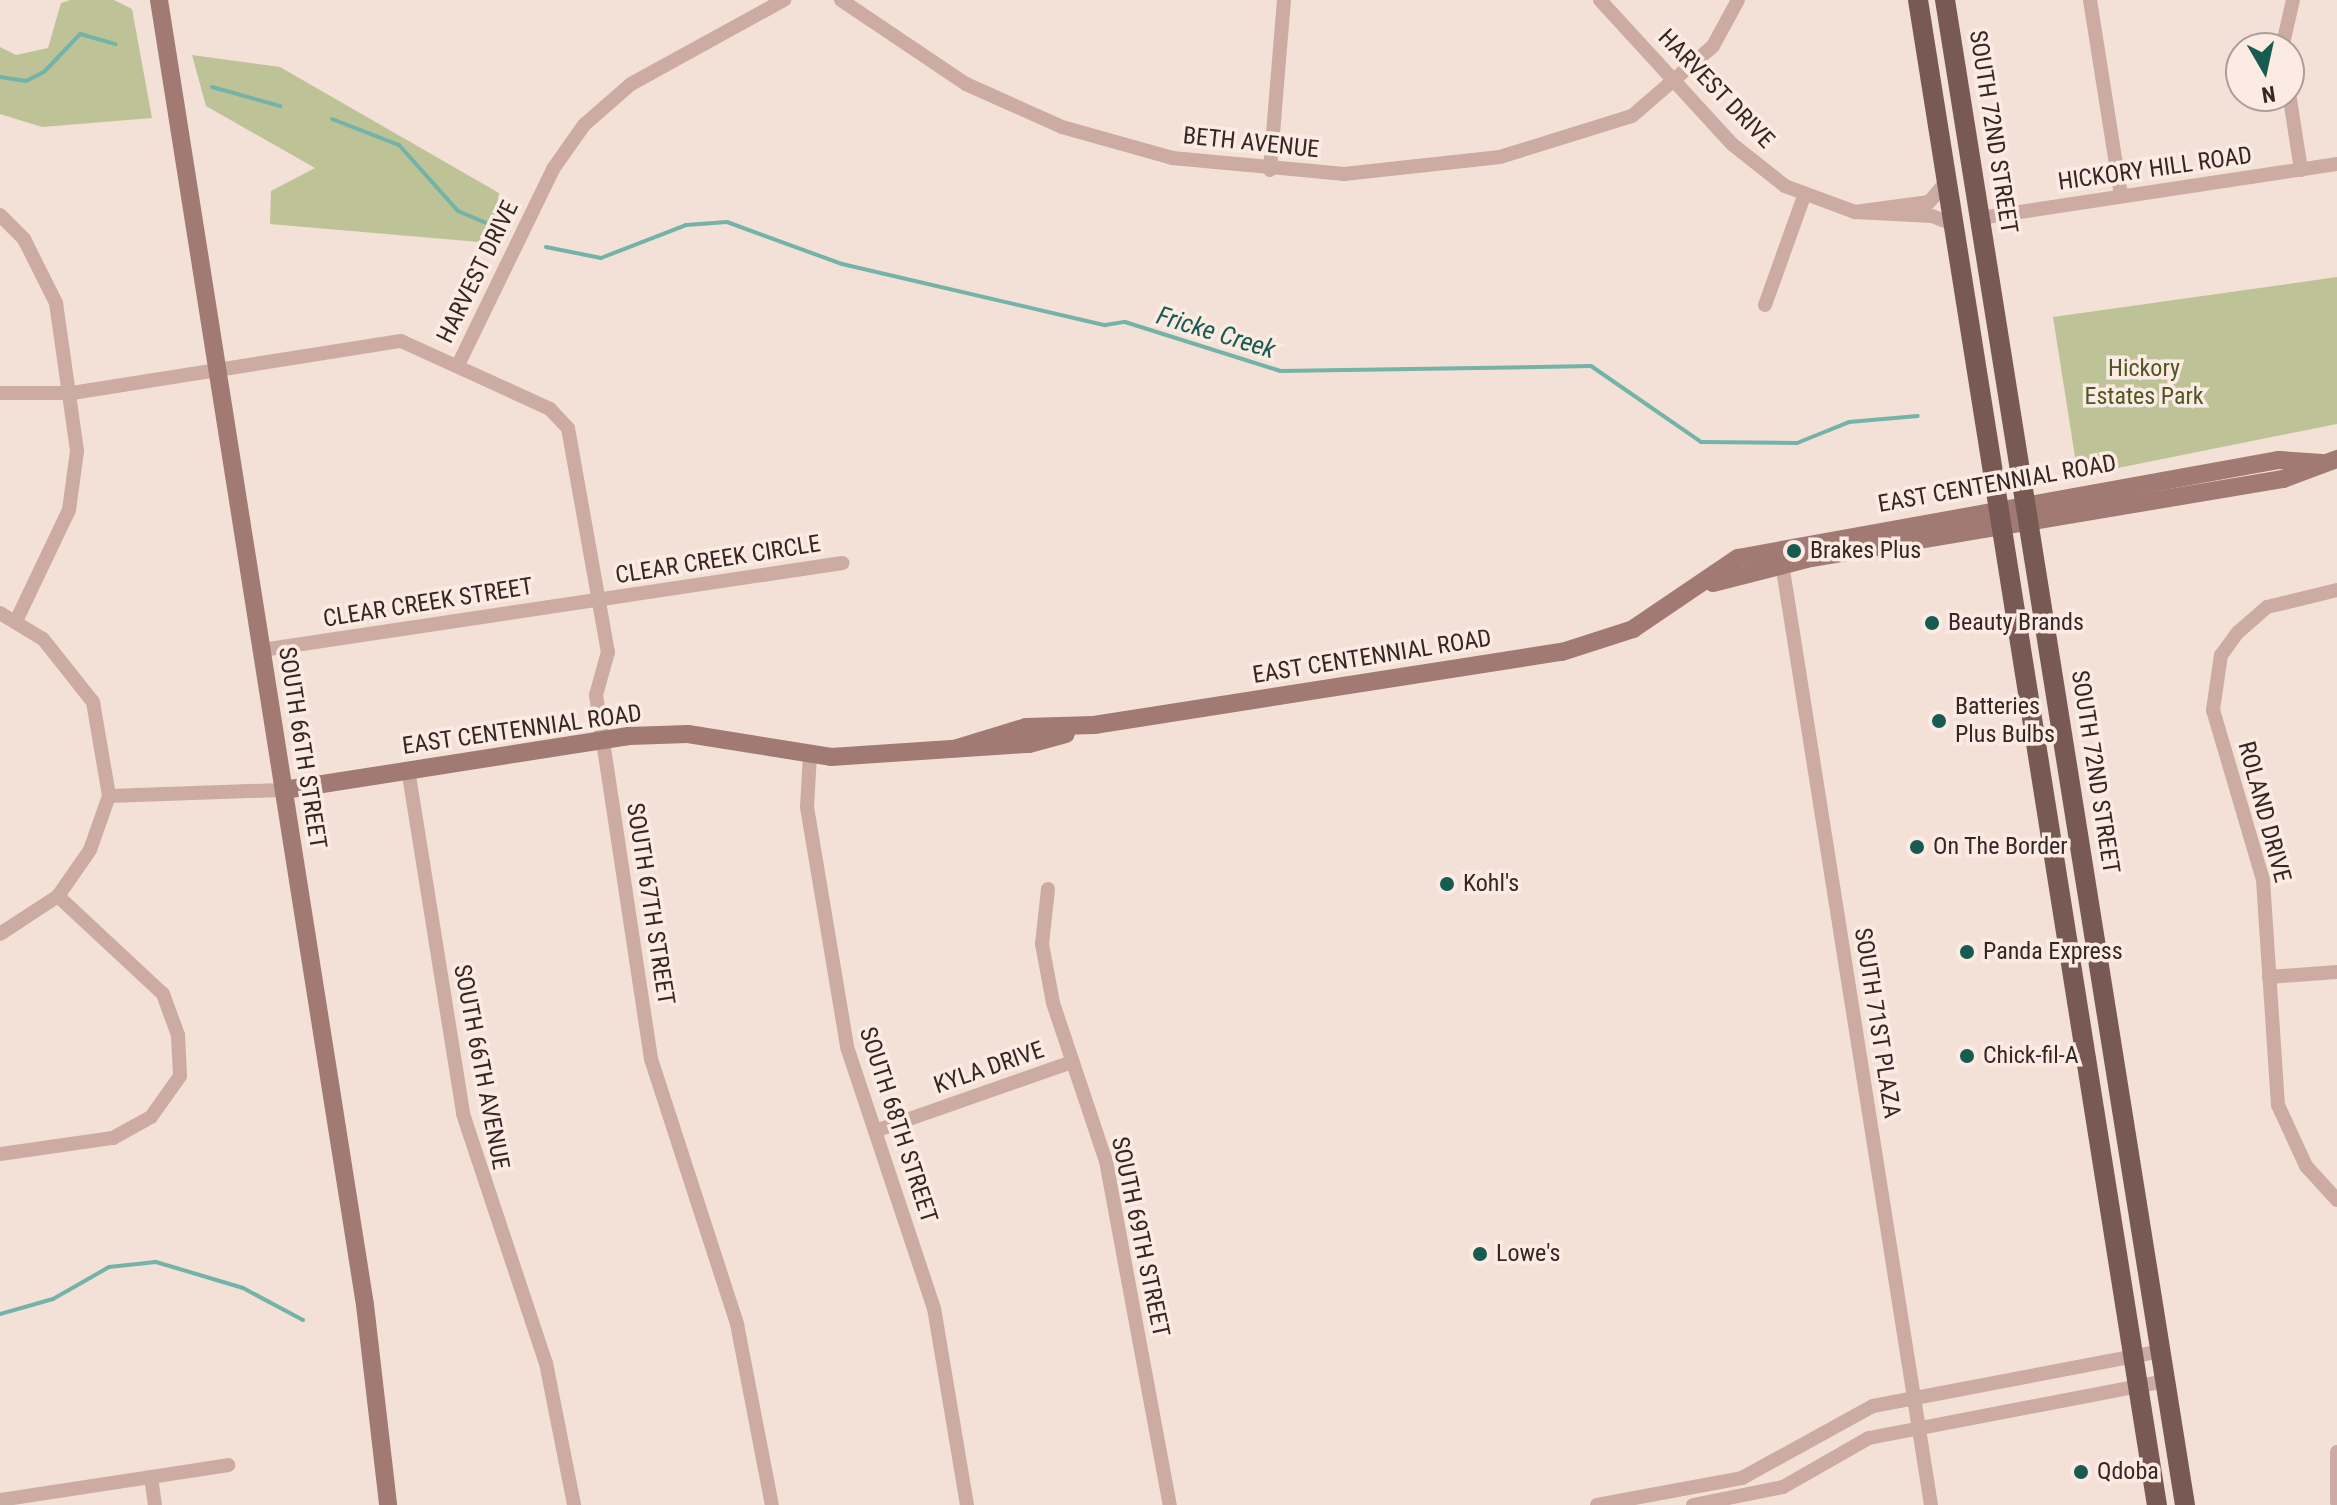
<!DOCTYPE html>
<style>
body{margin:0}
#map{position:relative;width:2337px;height:1505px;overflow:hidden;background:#f3e0d7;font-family:"Roboto Condensed",sans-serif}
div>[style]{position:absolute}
.green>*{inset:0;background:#bdc396}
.stream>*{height:4px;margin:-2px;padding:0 2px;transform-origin:2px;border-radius:2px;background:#73b3a8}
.street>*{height:14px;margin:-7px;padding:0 7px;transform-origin:7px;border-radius:7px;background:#ccaca2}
.secondary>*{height:18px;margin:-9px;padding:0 9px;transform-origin:9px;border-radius:9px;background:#a07a73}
.primary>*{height:20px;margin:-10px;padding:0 10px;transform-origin:10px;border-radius:10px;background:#795954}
.dots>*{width:22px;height:22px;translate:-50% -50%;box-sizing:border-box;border:4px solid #fbebe3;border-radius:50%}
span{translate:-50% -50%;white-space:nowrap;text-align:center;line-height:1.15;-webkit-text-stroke:7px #fbebe3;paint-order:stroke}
.street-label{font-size:24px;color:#362725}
.park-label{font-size:24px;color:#4e5626}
.poi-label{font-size:24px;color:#362725}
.left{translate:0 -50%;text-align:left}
.water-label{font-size:26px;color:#175b51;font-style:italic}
.north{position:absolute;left:2225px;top:32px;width:80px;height:80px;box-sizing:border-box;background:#fbebe3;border:2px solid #ac9d97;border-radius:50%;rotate:171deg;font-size:22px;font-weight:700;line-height:32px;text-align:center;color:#362725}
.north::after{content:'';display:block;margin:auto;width:28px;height:36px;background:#175b51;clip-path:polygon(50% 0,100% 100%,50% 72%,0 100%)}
</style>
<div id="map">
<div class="green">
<div style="clip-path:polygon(70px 0,114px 0,132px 9px,152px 118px,42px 127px,0 114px,0 47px,16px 55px,48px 48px,61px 3px)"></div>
<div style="clip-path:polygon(192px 55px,280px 67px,499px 193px,491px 243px,270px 224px,271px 191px,315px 168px,206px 106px)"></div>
<div style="clip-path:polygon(2337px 277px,2337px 424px,2078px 476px,2053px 317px)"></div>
</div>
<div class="stream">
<div style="left:0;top:77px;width:26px;rotate:9deg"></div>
<div style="left:26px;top:81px;width:20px;rotate:-27deg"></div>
<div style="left:44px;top:72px;width:52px;rotate:-46.5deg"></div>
<div style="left:80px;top:34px;width:37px;rotate:16deg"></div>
<div style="left:212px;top:87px;width:71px;rotate:15.6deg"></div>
<div style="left:332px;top:119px;width:72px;rotate:21.2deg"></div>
<div style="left:399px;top:145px;width:89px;rotate:48.2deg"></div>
<div style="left:458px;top:211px;width:30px;rotate:23deg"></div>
<div style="left:546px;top:247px;width:56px;rotate:11.3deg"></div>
<div style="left:601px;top:258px;width:91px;rotate:-21.2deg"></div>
<div style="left:686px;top:225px;width:41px;rotate:-4.2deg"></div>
<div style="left:727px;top:222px;width:122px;rotate:20.1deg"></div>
<div style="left:842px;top:264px;width:270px;rotate:13.1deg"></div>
<div style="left:1105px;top:325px;width:20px;rotate:-9deg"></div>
<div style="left:1125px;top:322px;width:163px;rotate:17.5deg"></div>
<div style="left:1280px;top:371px;width:311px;rotate:-0.9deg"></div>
<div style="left:1591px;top:366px;width:134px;rotate:34.6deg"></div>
<div style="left:1701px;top:442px;width:96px;rotate:0.6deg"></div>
<div style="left:1797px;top:443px;width:56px;rotate:-22deg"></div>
<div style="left:1849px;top:422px;width:69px;rotate:-5deg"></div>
<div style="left:0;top:1314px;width:55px;rotate:-15.8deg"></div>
<div style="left:53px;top:1299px;width:64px;rotate:-29.7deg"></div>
<div style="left:109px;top:1267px;width:47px;rotate:-6.1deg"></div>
<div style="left:156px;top:1262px;width:91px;rotate:16.6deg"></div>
<div style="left:243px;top:1288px;width:68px;rotate:28.1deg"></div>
</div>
<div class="street">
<div style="left:841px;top:0;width:151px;rotate:33.9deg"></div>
<div style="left:966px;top:84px;width:105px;rotate:24.1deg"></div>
<div style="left:1062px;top:127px;width:114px;rotate:15.7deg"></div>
<div style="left:1172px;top:158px;width:173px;rotate:5.3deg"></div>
<div style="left:1344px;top:174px;width:157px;rotate:-6.2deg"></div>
<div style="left:1500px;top:157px;width:138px;rotate:-17.3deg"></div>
<div style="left:1632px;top:116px;width:107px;rotate:-40.8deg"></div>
<div style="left:1713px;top:46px;width:52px;rotate:-61.5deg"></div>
<div style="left:1600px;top:0;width:195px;rotate:47.5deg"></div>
<div style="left:1732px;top:144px;width:68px;rotate:38.4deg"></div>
<div style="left:1785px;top:186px;width:75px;rotate:20.4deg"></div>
<div style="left:2090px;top:0;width:197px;rotate:81deg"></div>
<div style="left:2282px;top:48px;width:49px;rotate:-77.1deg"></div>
<div style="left:2289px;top:93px;width:78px;rotate:81.1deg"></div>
<div style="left:1270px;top:170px;width:171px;rotate:-85.3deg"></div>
<div style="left:1946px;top:182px;width:26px;rotate:130deg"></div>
<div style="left:1929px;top:202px;width:75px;rotate:172.3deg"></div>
<div style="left:1855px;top:212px;width:77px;rotate:3deg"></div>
<div style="left:1932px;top:216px;width:22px;rotate:21deg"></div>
<div style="left:0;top:215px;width:34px;rotate:45deg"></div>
<div style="left:24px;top:239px;width:72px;rotate:63.4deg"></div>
<div style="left:56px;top:303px;width:149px;rotate:81.9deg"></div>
<div style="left:77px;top:451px;width:60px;rotate:97.7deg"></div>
<div style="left:69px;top:510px;width:121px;rotate:115.5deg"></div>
<div style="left:1980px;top:218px;width:361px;rotate:-8.6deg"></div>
<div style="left:1765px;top:305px;width:116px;rotate:-70.3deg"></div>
<div style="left:458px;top:365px;width:218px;rotate:-64.1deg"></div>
<div style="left:553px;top:169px;width:54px;rotate:-54.8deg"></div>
<div style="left:584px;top:125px;width:62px;rotate:-41.1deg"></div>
<div style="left:631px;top:84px;width:175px;rotate:-28.8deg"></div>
<div style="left:0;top:393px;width:72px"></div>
<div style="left:72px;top:393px;width:333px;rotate:-9deg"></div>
<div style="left:401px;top:341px;width:164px;rotate:24.5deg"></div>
<div style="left:550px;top:409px;width:26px;rotate:47deg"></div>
<div style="left:568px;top:428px;width:228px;rotate:79.9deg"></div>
<div style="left:608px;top:652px;width:45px;rotate:105.6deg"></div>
<div style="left:596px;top:695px;width:368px;rotate:81.4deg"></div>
<div style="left:651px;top:1059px;width:279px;rotate:72deg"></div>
<div style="left:737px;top:1324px;width:184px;rotate:79.1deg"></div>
<div style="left:1781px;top:557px;width:960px;rotate:81.01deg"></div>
<div style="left:2337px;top:590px;width:72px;rotate:166.3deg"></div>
<div style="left:2267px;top:607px;width:38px;rotate:139deg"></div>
<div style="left:2238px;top:632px;width:29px;rotate:126deg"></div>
<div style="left:2221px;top:655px;width:56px;rotate:98.3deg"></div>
<div style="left:2213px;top:710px;width:177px;rotate:73.6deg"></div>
<div style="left:2263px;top:880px;width:225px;rotate:86.2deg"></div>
<div style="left:2278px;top:1105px;width:67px;rotate:65.3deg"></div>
<div style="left:2306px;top:1166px;width:46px;rotate:47.6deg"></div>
<div style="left:0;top:613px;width:50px;rotate:31.2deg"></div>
<div style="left:43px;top:639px;width:80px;rotate:51.6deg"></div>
<div style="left:93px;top:702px;width:95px;rotate:80.3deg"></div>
<div style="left:109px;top:796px;width:57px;rotate:109.4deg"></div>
<div style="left:90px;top:850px;width:56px;rotate:124.8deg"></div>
<div style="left:58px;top:896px;width:69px;rotate:146.8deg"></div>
<div style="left:262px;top:650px;width:587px;rotate:-8.52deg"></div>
<div style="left:810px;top:754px;width:53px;rotate:93.2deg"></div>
<div style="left:807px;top:807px;width:243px;rotate:80.5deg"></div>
<div style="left:847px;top:1047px;width:275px;rotate:71.6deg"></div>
<div style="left:934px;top:1308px;width:200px;rotate:80.5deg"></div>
<div style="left:408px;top:769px;width:349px;rotate:80.9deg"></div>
<div style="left:463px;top:1114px;width:262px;rotate:71.6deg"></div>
<div style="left:546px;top:1363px;width:145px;rotate:78.8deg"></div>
<div style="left:109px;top:796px;width:175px;rotate:-2deg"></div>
<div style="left:1048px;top:889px;width:55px;rotate:96.2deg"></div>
<div style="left:1042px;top:944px;width:60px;rotate:79.4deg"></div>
<div style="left:1053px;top:1003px;width:167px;rotate:71.5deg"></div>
<div style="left:1106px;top:1161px;width:350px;rotate:79.5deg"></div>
<div style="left:2269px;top:977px;width:68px;rotate:-4.2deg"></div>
<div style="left:875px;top:1131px;width:209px;rotate:-19.3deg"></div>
<div style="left:0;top:1154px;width:114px;rotate:-8.1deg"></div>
<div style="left:113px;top:1138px;width:43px;rotate:-28.9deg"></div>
<div style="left:151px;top:1117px;width:50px;rotate:-54.7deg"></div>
<div style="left:180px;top:1076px;width:41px;rotate:-92.8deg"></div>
<div style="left:178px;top:1035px;width:44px;rotate:-110.1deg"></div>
<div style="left:163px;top:994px;width:144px;rotate:-137deg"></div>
<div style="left:2337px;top:1452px;width:50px;rotate:90deg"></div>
<div style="left:151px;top:1477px;width:28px;rotate:82deg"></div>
<div style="left:0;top:1500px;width:231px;rotate:-8.7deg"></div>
<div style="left:1597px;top:1505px;width:147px;rotate:-10.5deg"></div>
<div style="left:1742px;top:1478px;width:149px;rotate:-28.8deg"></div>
<div style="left:1873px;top:1406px;width:293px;rotate:-10.8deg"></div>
<div style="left:1693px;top:1505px;width:92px;rotate:-11.3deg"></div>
<div style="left:1783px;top:1487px;width:99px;rotate:-29.7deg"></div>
<div style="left:1869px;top:1438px;width:301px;rotate:-10.9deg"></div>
</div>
<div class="secondary">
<div style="left:159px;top:0;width:1321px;rotate:81.03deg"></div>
<div style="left:365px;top:1305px;width:201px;rotate:83.4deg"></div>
<div style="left:1713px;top:583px;width:101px;rotate:-14.3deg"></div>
<div style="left:1811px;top:558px;width:479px;rotate:-9.5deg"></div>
<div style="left:2283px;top:479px;width:58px;rotate:-20.3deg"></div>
<div style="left:957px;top:748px;width:72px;rotate:-16.9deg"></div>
<div style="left:1026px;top:727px;width:68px;rotate:-1.7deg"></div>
<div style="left:1094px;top:725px;width:474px;rotate:-8.9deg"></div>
<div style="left:1562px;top:652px;width:75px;rotate:-17.9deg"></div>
<div style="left:1633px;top:629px;width:127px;rotate:-34.1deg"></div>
<div style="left:1738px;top:558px;width:550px;rotate:-10.27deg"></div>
<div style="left:2279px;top:460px;width:43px;rotate:4deg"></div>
<div style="left:284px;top:790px;width:349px;rotate:-8.9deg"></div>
<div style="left:629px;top:736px;width:59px;rotate:-1.9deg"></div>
<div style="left:688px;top:734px;width:145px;rotate:9.1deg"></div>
<div style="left:831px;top:757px;width:198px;rotate:-3.8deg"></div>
<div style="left:1029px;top:744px;width:38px;rotate:-15deg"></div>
</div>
<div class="primary">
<div style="left:1918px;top:0;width:1524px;rotate:80.98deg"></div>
<div style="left:1945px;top:0;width:1524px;rotate:80.94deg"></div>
</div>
<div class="dots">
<div style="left:1794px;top:551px;background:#175b51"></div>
<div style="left:1932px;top:623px;background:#175b51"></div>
<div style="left:1939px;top:721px;background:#175b51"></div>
<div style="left:1917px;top:847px;background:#175b51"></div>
<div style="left:1447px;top:884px;background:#175b51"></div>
<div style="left:1967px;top:952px;background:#175b51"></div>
<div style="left:1967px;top:1056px;background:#175b51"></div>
<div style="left:1480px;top:1254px;background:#175b51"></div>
<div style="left:2081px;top:1472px;background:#175b51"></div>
</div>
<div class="street-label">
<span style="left:1716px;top:89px;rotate:46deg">HARVEST DRIVE</span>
<span style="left:1993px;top:132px;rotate:81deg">SOUTH 72ND STREET</span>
<span style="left:1251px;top:143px;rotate:6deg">BETH AVENUE</span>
<span style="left:2155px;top:169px;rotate:-8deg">HICKORY HILL ROAD</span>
<span style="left:478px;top:272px;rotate:-64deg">HARVEST DRIVE</span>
<span style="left:1997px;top:484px;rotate:-10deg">EAST CENTENNIAL ROAD</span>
<span style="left:718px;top:560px;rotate:-9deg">CLEAR CREEK CIRCLE</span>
<span style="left:428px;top:603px;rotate:-9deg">CLEAR CREEK STREET</span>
<span style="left:1372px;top:657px;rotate:-9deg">EAST CENTENNIAL ROAD</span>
<span style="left:522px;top:730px;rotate:-8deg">EAST CENTENNIAL ROAD</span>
<span style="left:302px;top:748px;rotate:81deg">SOUTH 66TH STREET</span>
<span style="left:2095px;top:772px;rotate:81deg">SOUTH 72ND STREET</span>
<span style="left:2264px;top:812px;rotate:75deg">ROLAND DRIVE</span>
<span style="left:650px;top:904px;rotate:81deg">SOUTH 67TH STREET</span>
<span style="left:1877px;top:1023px;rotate:81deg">SOUTH 71ST PLAZA</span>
<span style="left:481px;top:1067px;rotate:79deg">SOUTH 66TH AVENUE</span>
<span style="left:989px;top:1068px;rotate:-19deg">KYLA DRIVE</span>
<span style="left:898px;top:1125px;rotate:72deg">SOUTH 68TH STREET</span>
<span style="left:1140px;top:1237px;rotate:78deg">SOUTH 69TH STREET</span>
</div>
<div class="park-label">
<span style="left:2144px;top:383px">Hickory<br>Estates Park</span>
</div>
<div class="poi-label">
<span class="left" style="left:1810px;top:551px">Brakes Plus</span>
<span class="left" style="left:1948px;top:623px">Beauty Brands</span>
<span class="left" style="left:1955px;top:721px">Batteries<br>Plus Bulbs</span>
<span class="left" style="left:1933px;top:847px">On The Border</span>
<span class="left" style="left:1463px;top:884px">Kohl's</span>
<span class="left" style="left:1983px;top:952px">Panda Express</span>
<span class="left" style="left:1983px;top:1056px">Chick-fil-A</span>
<span class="left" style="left:1496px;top:1254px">Lowe's</span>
<span class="left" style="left:2097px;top:1472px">Qdoba</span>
</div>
<div class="water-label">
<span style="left:1216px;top:333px;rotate:17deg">Fricke Creek</span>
</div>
<div class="north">N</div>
</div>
